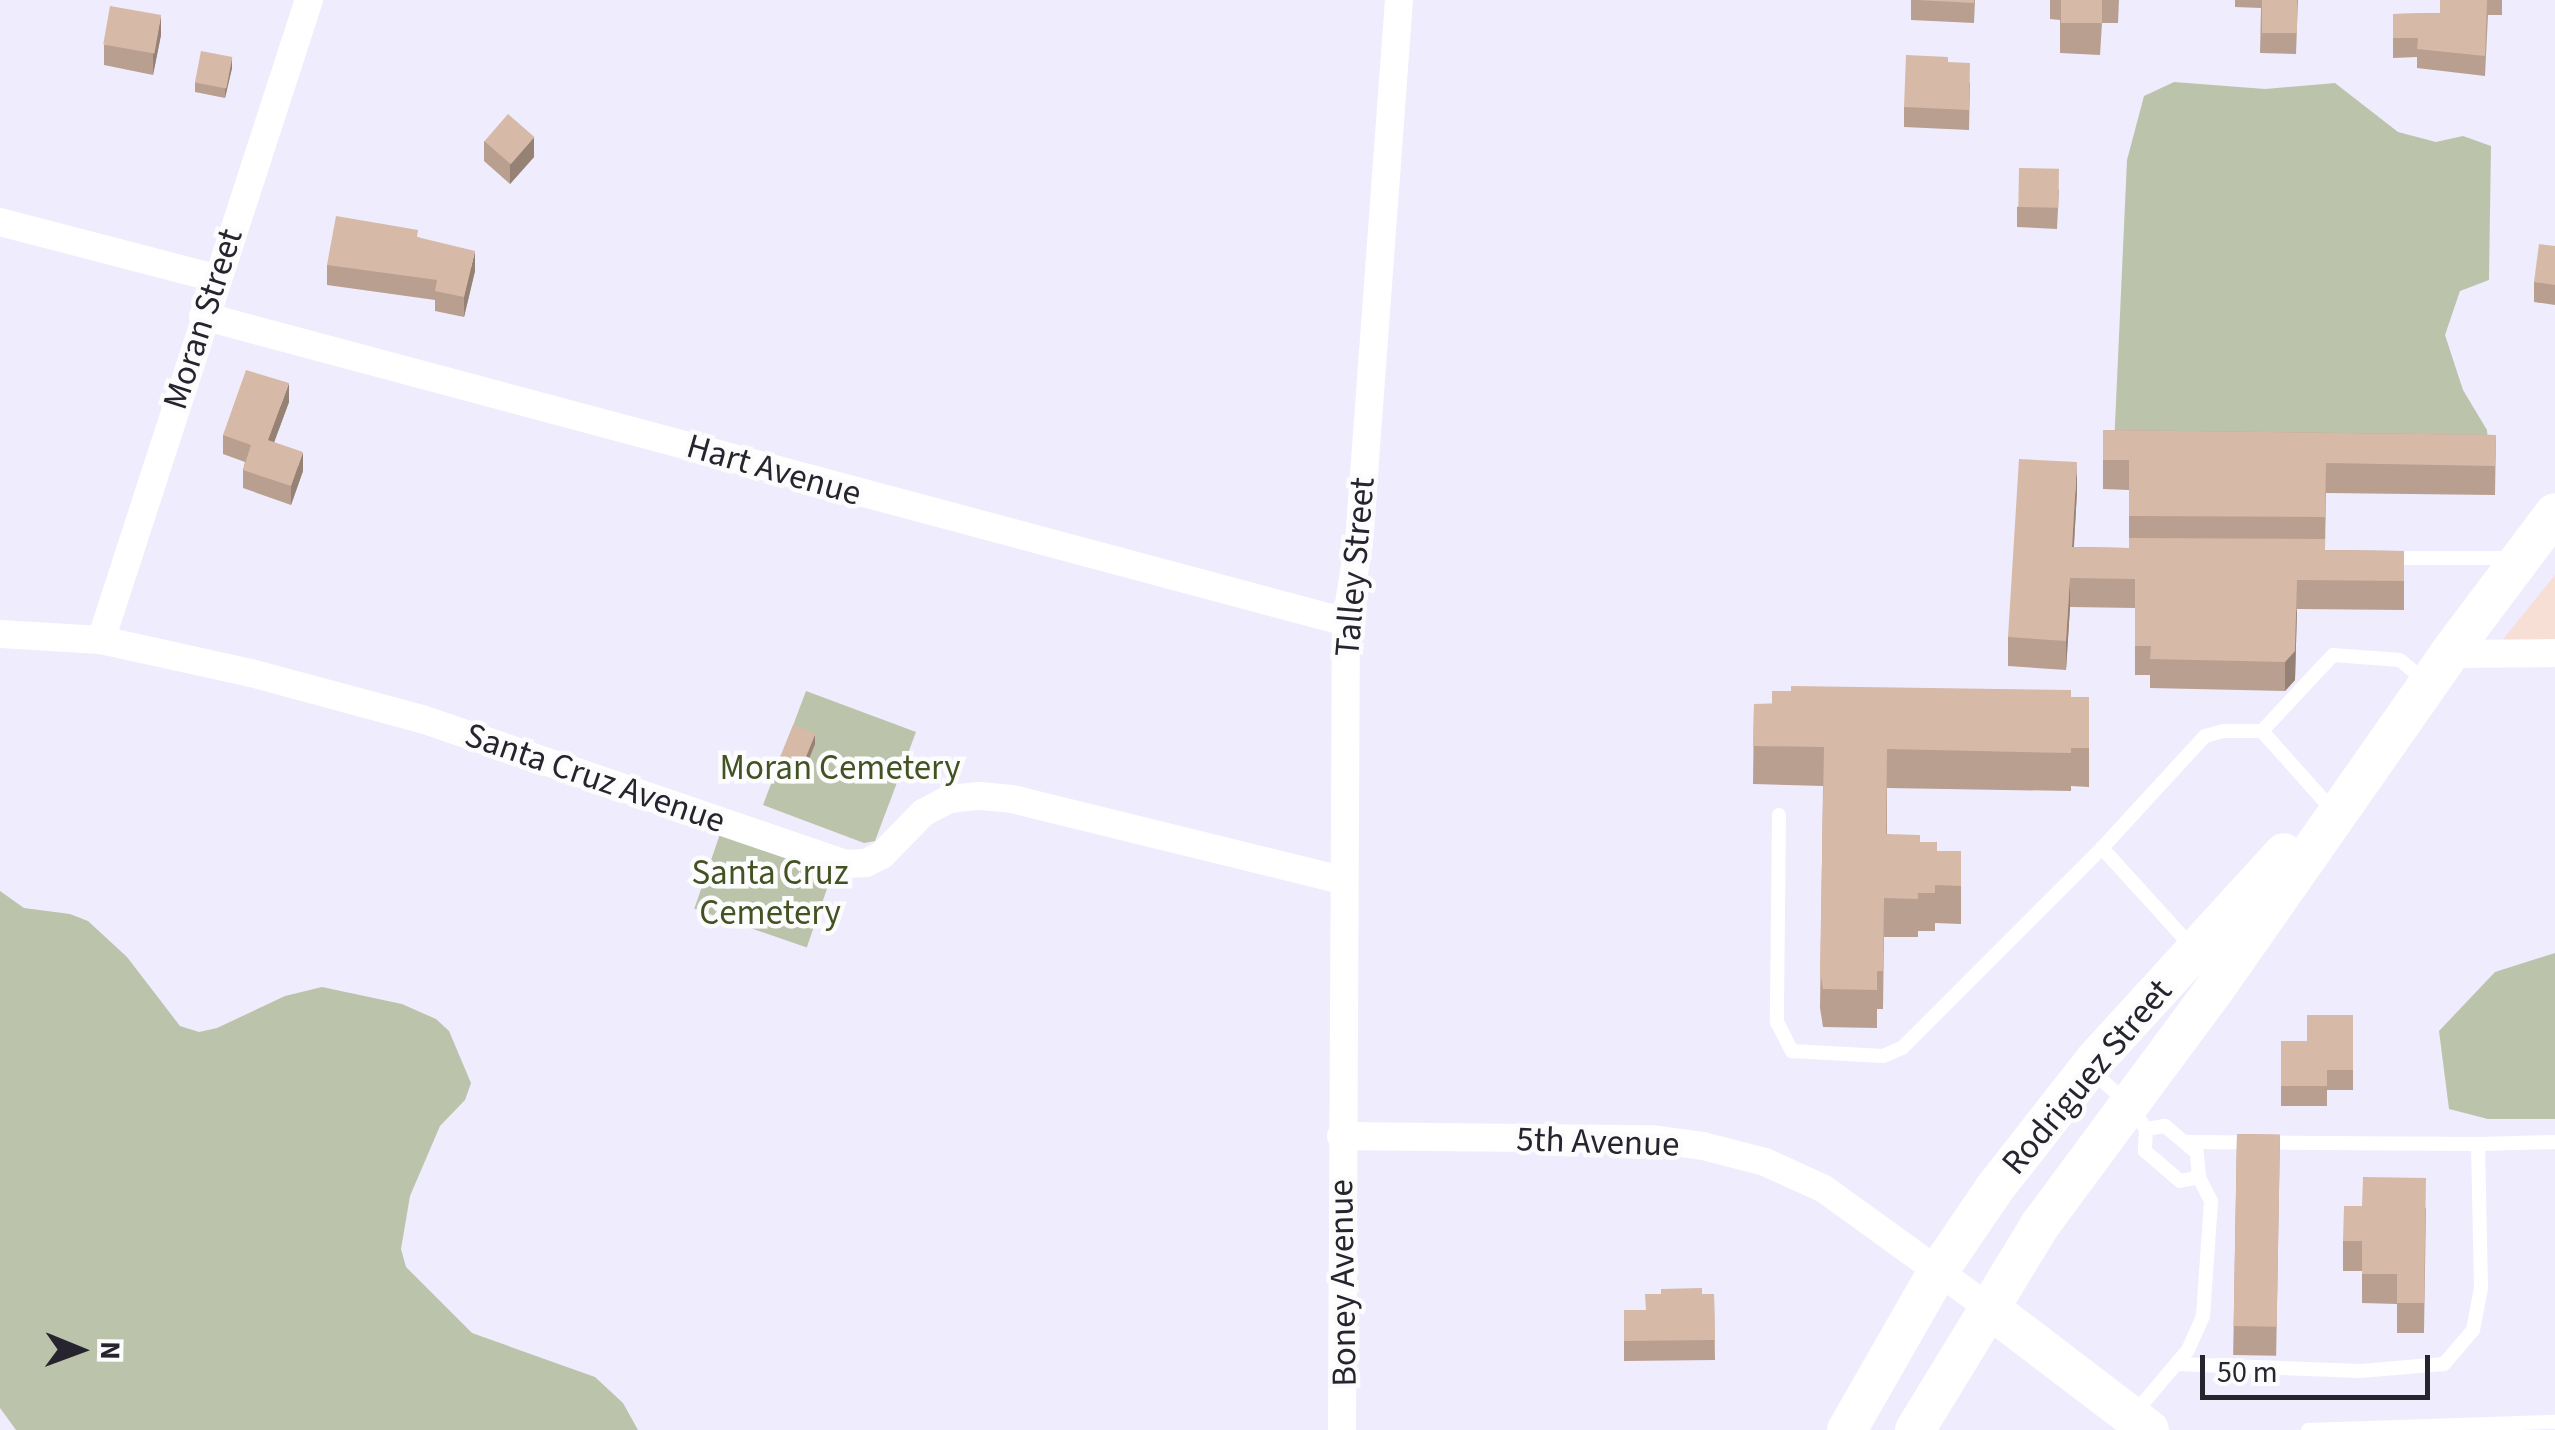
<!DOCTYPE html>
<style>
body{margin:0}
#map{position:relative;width:2555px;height:1430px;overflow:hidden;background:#efedfd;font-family:"Source Sans 3",sans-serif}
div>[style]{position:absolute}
.commercial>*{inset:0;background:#f8dfd6}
.green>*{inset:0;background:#bbc4ab;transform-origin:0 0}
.lane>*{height:14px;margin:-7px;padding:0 7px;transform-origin:7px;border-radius:7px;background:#fff}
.street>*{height:28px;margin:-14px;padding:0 14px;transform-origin:14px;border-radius:14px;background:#fff}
.secondary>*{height:40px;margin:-20px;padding:0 20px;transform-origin:20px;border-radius:20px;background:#fff}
.wall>*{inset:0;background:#b99f90;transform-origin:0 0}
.shaded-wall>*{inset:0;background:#968275}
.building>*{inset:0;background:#d7b9a7;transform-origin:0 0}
span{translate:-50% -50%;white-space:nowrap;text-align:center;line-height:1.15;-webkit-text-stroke:9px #fcfcfc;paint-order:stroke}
.street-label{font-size:35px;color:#26242e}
.park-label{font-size:35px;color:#435223}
.north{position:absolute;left:30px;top:1300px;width:100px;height:100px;-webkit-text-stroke:8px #fcfcfc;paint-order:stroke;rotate:91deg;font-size:28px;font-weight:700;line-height:40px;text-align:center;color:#26242e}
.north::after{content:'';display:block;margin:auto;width:35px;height:45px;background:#26242e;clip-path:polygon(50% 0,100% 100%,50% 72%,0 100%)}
.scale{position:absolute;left:2200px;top:1355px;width:230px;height:45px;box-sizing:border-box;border:5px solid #26242e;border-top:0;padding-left:12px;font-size:30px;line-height:35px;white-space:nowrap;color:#26242e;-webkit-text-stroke:8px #fcfcfc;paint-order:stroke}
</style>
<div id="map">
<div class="commercial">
<div style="clip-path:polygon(2555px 575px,2555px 643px,2499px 644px)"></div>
</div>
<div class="green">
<div style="clip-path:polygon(2174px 82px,2265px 89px,2335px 83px,2398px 132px,2436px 142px,2463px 136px,2491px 146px,2489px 280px,2460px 291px,2445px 335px,2463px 390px,2487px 430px,2489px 452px,2114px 446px,2127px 160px,2144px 96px)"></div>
<div style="clip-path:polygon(806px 691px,916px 732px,875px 841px,864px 843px,763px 805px)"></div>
<div style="left:720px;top:834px;width:119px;height:79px;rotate:19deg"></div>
<div style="clip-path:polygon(0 891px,24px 908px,70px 914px,88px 921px,127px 957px,180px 1026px,199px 1032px,217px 1028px,285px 996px,322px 987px,402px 1004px,436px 1019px,449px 1031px,471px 1083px,465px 1100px,440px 1126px,410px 1196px,401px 1249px,406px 1267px,472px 1333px,595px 1377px,623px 1403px,638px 1430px,16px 1430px,0 1408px)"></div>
<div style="clip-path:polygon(2555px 953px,2555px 1119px,2488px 1119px,2449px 1109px,2439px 1031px,2495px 972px)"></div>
</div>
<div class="lane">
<div style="left:2387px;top:558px;width:123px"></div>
<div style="left:2262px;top:731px;width:104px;rotate:-46.9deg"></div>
<div style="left:2333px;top:655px;width:67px;rotate:4.3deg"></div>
<div style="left:2400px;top:660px;width:33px;rotate:40deg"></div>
<div style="left:1779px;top:815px;width:207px;rotate:90.6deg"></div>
<div style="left:1777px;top:1022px;width:33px;rotate:63deg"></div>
<div style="left:1792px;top:1051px;width:91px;rotate:3.1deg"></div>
<div style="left:1883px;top:1056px;width:21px;rotate:-23deg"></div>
<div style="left:1902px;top:1048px;width:283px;rotate:-45deg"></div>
<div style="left:2102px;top:848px;width:135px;rotate:47.7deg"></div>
<div style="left:2102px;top:848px;width:152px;rotate:-47.4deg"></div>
<div style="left:2205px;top:736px;width:20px;rotate:-15deg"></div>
<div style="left:2224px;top:731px;width:38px"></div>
<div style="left:2262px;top:731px;width:110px;rotate:48.3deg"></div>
<div style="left:2089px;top:1069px;width:53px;rotate:41.2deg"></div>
<div style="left:2129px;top:1104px;width:30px;rotate:56deg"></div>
<div style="left:2146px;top:1129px;width:22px;rotate:93deg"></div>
<div style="left:2145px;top:1151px;width:46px;rotate:40.6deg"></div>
<div style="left:2180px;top:1181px;width:19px;rotate:-12deg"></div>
<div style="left:2199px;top:1177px;width:24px;rotate:-95deg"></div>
<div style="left:2197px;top:1153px;width:42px;rotate:-139.8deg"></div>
<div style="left:2165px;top:1126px;width:19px;rotate:171deg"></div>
<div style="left:2478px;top:1144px;width:77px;rotate:-1.5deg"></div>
<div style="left:2176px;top:1364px;width:184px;rotate:2.2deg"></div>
<div style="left:2360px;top:1371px;width:84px;rotate:-4.8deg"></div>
<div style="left:2444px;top:1364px;width:45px;rotate:-49.5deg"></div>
<div style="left:2473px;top:1330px;width:43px;rotate:-79.2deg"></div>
<div style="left:2481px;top:1288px;width:144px;rotate:-91.2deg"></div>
<div style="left:2478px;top:1144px;width:294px;rotate:-179.6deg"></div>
<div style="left:2133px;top:1415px;width:85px;rotate:-49.8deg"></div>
<div style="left:2188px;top:1350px;width:37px;rotate:-66deg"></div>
<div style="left:2203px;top:1316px;width:115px;rotate:-86deg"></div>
<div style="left:2211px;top:1201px;width:27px;rotate:-117deg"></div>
<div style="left:2308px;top:1430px;width:247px;rotate:-1.9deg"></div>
</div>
<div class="street">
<div style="left:0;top:222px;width:222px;rotate:14.6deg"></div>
<div style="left:203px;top:316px;width:1183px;rotate:14.99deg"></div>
<div style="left:0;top:634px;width:101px;rotate:3.4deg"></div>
<div style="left:101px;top:640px;width:154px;rotate:12.4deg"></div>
<div style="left:251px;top:673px;width:177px;rotate:15.1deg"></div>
<div style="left:422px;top:719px;width:447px;rotate:18.9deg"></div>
<div style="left:845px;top:864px;width:21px;rotate:-3deg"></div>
<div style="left:866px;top:863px;width:18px;rotate:-27deg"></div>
<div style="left:882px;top:855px;width:59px;rotate:-45.7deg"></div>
<div style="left:923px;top:813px;width:30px;rotate:-28deg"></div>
<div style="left:949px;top:799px;width:30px;rotate:-6deg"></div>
<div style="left:979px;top:796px;width:33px;rotate:5deg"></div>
<div style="left:1012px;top:799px;width:340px;rotate:13.8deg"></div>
<div style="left:101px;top:640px;width:673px;rotate:-72deg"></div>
<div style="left:2449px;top:654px;width:106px;rotate:-0.5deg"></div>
<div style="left:1341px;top:1136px;width:309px;rotate:0.6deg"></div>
<div style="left:1650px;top:1139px;width:53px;rotate:7.5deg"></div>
<div style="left:1703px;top:1146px;width:64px;rotate:14.5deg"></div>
<div style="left:1765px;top:1162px;width:65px;rotate:24.6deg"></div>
<div style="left:1824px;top:1189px;width:203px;rotate:35.8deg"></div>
<div style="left:1342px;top:1430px;width:808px;rotate:-89.72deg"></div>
<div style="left:1346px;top:622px;width:81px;rotate:-80.8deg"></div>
<div style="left:1359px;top:542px;width:543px;rotate:-85.78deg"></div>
</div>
<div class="secondary">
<div style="left:1989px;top:1308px;width:201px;rotate:37.3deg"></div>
<div style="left:1847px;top:1430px;width:181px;rotate:-60.2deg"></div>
<div style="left:1937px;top:1273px;width:102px;rotate:-55.8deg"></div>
<div style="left:1994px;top:1189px;width:164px;rotate:-51.9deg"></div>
<div style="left:2095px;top:1060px;width:280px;rotate:-47.6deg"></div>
<div style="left:1915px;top:1430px;width:240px;rotate:-58.6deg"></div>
<div style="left:2040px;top:1225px;width:292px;rotate:-53.5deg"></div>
<div style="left:2214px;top:990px;width:410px;rotate:-55deg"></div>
<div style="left:2449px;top:654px;width:176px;rotate:-53.1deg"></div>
</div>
<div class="wall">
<div style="clip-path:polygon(1911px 0,1975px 0,1974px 23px,1911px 20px)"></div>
<div style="clip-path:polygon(2050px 0,2119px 0,2118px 23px,2102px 23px,2100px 55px,2060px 53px,2060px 20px,2050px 19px)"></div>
<div style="clip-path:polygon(2235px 0,2298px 0,2296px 54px,2260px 53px,2261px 8px,2235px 7px)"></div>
<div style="clip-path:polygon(2440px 0,2502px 0,2502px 15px,2488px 15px,2485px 76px,2417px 68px,2417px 57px,2393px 58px,2393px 14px,2440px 13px)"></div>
<div style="clip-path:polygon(161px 35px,153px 75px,104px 65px,104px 45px)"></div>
<div style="clip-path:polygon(1948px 62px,1970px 83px,1969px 130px,1904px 127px,1904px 107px)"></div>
<div style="clip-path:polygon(232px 68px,225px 98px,195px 92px,195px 82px)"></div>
<div style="clip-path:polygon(484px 141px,534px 157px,510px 184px,484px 161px)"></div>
<div style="clip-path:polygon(2059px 189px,2057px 229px,2017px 227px,2017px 207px)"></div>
<div style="clip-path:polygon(418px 237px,475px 271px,464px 317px,435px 311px,435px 300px,327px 285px,327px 265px)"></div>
<div style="clip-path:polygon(2555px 246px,2555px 305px,2534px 302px,2534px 282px)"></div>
<div style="clip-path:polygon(289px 402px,274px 442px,303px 471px,291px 505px,243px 488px,243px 470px,245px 462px,223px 454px,223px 435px)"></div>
<div style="clip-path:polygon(2103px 430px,2496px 435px,2495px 495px,2326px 493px,2325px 550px,2404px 551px,2404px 610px,2297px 609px,2295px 680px,2285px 691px,2150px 688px,2150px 675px,2135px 675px,2135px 608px,2070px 607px,2066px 670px,2008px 666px,2008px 637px,2077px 491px,2074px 547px,2129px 548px,2129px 490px,2103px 489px)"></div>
<div style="clip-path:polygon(2071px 697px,2089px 697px,2089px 787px,2071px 786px,2071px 791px,1887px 788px,1887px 834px,1920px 842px,1937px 851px,1961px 851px,1961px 924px,1935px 923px,1935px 931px,1918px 931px,1918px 937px,1884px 937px,1883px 1009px,1877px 1009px,1877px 1028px,1823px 1027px,1820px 1008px,1823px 786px,1753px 784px,1754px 704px)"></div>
<div style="clip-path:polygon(815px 744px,802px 776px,780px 767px,780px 756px)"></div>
<div style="clip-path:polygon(2353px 1015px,2353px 1090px,2327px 1090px,2327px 1106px,2281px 1106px,2281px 1041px,2307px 1041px)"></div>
<div style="left:2237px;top:1134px;width:43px;height:221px;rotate:1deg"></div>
<div style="clip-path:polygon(2426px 1208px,2424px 1333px,2397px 1333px,2397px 1304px,2362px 1303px,2362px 1271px,2343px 1271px,2343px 1241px)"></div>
<div style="clip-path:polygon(1702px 1294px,1714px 1294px,1715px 1360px,1624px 1361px,1624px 1310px,1646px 1310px)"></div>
</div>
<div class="shaded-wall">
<div style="clip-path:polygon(161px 15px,161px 35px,153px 75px,153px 55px)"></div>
<div style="clip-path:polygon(232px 57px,232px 68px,225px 98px,225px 88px)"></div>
<div style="clip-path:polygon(534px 137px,534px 157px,510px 184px,510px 164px)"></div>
<div style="clip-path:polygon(475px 251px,475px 271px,464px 317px,464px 297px)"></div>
<div style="clip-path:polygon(289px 383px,289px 402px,268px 459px,268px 440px)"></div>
<div style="clip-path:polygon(303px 452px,303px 471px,291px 505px,291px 486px)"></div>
<div style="clip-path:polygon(2077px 462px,2077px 491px,2072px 576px,2072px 547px)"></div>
<div style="clip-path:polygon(2070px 578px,2070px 607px,2066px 670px,2066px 641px)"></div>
<div style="clip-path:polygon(2297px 609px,2295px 680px,2285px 691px,2285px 662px)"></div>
<div style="clip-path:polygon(815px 734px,815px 744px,802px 776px,802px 766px)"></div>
</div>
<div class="building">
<div style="clip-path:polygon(1917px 0,1974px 0,1974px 3px)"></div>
<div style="left:2061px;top:0;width:41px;height:23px"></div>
<div style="left:2262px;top:0;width:35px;height:33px"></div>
<div style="clip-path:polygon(2440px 0,2487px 0,2485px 56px,2417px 49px,2418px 38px,2393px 38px,2393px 14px,2440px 13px)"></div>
<div style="left:110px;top:6px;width:52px;height:39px;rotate:10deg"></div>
<div style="left:201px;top:51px;width:32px;height:32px;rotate:11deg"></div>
<div style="clip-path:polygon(1906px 55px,1948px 57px,1948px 62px,1970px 63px,1969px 110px,1904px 107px)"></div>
<div style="left:508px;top:114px;width:35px;height:36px;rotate:41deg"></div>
<div style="left:2019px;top:168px;width:40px;height:39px;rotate:1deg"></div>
<div style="clip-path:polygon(336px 216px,418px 230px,417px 237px,475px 251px,464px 297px,435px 291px,437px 280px,327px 265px)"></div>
<div style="clip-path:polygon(2539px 244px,2555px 246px,2555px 285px,2534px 282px)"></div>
<div style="clip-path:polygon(246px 370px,289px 383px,268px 440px,303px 452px,291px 486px,243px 470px,251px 445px,223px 435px)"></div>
<div style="clip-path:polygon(2103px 430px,2496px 435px,2495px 466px,2326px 463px,2325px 517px,2129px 516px,2129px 460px,2103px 460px)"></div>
<div style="clip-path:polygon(2019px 459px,2077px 462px,2072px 547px,2129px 548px,2129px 538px,2325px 539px,2325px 550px,2404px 551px,2404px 581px,2297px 580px,2295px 651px,2285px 662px,2150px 659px,2151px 646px,2135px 646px,2135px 579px,2070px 578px,2066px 641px,2008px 637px)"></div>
<div style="clip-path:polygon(1791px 686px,2071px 690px,2071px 697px,2089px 697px,2089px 748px,2071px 748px,2071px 753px,1887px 749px,1886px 834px,1920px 835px,1920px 842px,1937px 842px,1937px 851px,1961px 851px,1961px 886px,1935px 885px,1935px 893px,1918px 893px,1918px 899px,1884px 898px,1883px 971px,1877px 971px,1877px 990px,1823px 989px,1820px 970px,1824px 747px,1753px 746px,1754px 704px,1772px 704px,1772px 691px,1791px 691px)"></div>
<div style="left:793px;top:725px;width:24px;height:34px;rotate:22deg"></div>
<div style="clip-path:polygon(2307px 1015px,2353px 1015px,2353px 1070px,2327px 1070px,2327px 1086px,2281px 1086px,2281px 1041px,2307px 1041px)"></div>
<div style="left:2237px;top:1134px;width:43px;height:192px;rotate:1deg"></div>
<div style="clip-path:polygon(2363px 1177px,2426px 1178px,2424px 1303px,2397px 1303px,2397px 1274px,2362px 1274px,2362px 1241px,2343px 1241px,2344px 1206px,2362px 1206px)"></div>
<div style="clip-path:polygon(1702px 1288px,1702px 1294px,1714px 1294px,1715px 1340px,1624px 1341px,1624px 1310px,1646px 1310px,1645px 1294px,1661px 1294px,1661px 1289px)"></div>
</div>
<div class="street-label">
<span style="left:203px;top:319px;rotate:-72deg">Moran Street</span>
<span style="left:774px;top:470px;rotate:16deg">Hart Avenue</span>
<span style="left:1355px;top:567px;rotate:-85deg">Talley Street</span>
<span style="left:595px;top:778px;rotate:19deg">Santa Cruz Avenue</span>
<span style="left:2087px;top:1077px;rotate:-50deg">Rodriguez Street</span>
<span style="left:1598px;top:1142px;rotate:2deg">5th Avenue</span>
<span style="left:1343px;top:1283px;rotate:-91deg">Boney Avenue</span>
</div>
<div class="park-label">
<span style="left:840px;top:768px">Moran Cemetery</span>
<span style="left:770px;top:893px">Santa Cruz<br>Cemetery</span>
</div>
<div class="north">N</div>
<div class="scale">50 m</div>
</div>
